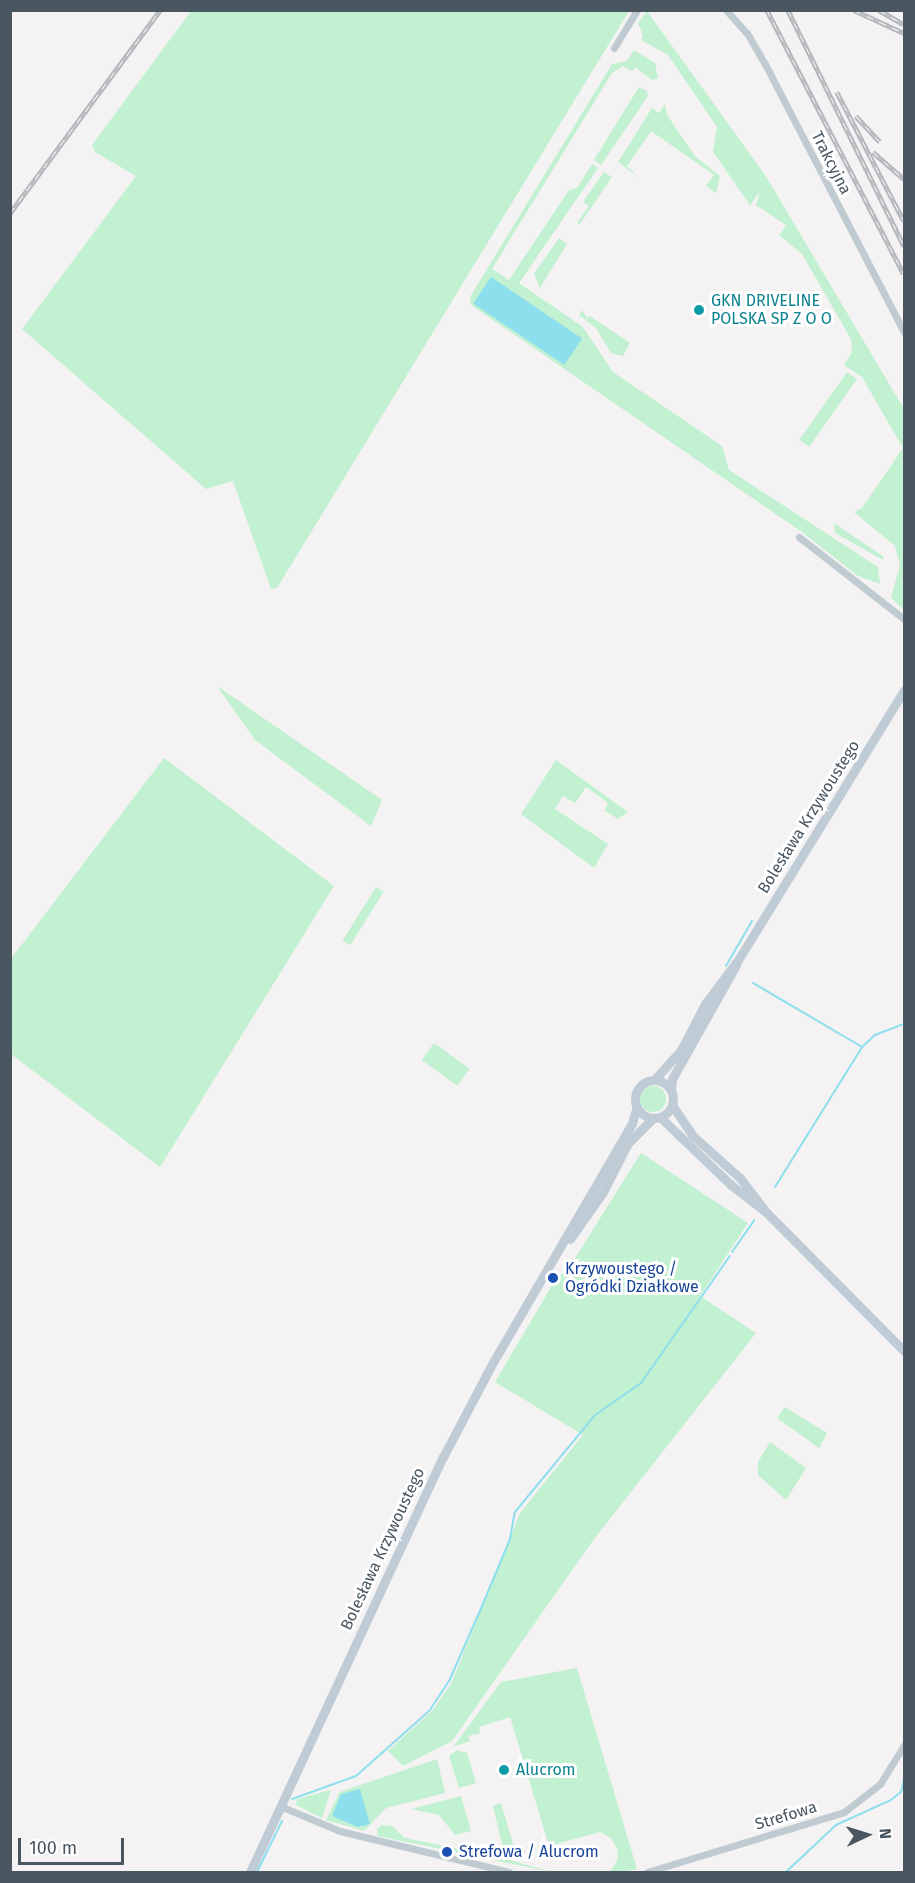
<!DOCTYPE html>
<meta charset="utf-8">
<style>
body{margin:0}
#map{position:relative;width:915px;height:1883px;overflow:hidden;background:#f4f2f2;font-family:"Fira Sans",sans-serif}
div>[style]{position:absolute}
.green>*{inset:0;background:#c1f1d1;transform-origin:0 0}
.round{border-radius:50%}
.water>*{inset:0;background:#8ddfee;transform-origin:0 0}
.stream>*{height:2px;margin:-1px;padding:0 1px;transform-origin:1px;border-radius:1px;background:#8ddfee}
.street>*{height:7px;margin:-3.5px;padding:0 3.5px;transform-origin:3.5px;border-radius:3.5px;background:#bfcad1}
.secondary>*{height:9px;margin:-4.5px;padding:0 4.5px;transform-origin:4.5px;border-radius:4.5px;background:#bfcbd5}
.secondary>.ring{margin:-4.5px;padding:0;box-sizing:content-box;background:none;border:9px solid #bfcbd5;border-radius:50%}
.rail>*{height:4.5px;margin-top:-2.25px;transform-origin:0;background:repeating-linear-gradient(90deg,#fff 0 7px,#b4b7bc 0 14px);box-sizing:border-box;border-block:2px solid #b4b7bc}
.dots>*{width:16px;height:16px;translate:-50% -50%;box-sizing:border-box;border:3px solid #fff;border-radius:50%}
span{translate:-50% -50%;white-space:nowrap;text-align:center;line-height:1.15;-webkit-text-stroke:6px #fff;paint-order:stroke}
.street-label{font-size:16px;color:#495660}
.culture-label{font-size:16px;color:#0d838f}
.left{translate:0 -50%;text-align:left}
.transit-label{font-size:16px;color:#164399}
.frame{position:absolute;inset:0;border:12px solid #495660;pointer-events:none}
.north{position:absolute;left:837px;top:1805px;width:60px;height:60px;-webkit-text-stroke:4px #fff;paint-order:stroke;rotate:86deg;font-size:16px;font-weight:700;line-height:24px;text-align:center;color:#495660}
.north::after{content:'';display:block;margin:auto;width:21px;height:27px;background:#495660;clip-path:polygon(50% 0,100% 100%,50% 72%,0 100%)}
.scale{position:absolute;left:18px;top:1838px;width:106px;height:27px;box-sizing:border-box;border:3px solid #495660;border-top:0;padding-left:8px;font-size:18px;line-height:21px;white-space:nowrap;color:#495660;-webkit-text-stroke:4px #fff;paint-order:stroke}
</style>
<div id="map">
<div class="green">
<div style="clip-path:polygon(191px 11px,629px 11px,277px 588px,271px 589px,233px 481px,206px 489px,22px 329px,136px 176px,95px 152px,92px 145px)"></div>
<div style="clip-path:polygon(647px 11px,767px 178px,904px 409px,904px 610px,891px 598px,900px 565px,895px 546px,854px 512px,862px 508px,903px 448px,862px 377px,844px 365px,852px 352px,851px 339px,802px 254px,779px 235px,786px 225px,756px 205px,760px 192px,750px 205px,713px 152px,717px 127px,668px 55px,641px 40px,643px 35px,638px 23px)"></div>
<div style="clip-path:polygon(634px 50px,655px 63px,658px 78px,652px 80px,635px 67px,632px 71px,623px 66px,612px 73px,492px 269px,509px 280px,569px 190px,577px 188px,592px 164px,598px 168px,519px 283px,583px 327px,613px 372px,722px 446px,729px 470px,878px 567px,880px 584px,858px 576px,802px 532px,471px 305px,470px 297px,612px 64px,627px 61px)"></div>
<div style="clip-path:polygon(639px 87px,647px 91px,648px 96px,601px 165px,594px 160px)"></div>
<div style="clip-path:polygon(665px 104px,667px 115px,695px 156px,720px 176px,716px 193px,706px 186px,714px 175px,651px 131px,627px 166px,638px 177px,618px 162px,652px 108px,659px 113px)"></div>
<div style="clip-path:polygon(604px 172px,612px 177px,580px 224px,577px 223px,589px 206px,583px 202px)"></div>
<div style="clip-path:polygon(559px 238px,567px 244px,540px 288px,534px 274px)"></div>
<div style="clip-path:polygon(582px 310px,587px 318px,590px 316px,630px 343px,623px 356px,611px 353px,596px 328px,579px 315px)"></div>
<div style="left:847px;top:372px;width:12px;height:83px;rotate:35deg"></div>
<div style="clip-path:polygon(834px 523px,884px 557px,883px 560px,835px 533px)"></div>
<div style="clip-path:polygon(217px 686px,382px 800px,371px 826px,255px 740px)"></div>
<div style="clip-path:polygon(164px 758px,334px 886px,160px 1167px,11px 1054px,10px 960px)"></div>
<div style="clip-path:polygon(556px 760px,628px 812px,618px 819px,605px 811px,608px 803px,586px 787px,575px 803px,563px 796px,555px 809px,608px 844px,594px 868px,521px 814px)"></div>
<div style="left:376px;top:887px;width:9px;height:63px;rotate:32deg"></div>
<div style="left:434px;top:1043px;width:44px;height:21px;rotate:36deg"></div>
<div class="round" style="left:640px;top:1086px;width:26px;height:26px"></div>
<div style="clip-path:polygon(641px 1153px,748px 1223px,700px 1296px,756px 1333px,594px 1539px,452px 1741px,403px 1766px,388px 1751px,433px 1710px,451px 1684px,520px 1513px,583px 1435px,495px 1382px,557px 1277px,567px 1271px)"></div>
<div style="clip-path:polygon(785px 1407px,827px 1433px,819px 1448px,777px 1418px)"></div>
<div style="clip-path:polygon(770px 1442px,806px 1468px,786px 1500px,758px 1475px,758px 1462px)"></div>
<div style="clip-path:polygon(577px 1668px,637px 1869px,622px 1872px,610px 1872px,617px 1861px,618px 1850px,611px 1838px,600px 1832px,549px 1846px,510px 1717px,479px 1727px,480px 1733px,468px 1736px,470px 1741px,453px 1747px,501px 1682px)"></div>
<div style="clip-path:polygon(457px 1750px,467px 1753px,476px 1783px,459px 1788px,449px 1756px)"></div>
<div style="clip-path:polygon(437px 1759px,445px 1793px,386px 1808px,364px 1831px,326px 1820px,340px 1792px)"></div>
<div style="clip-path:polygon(331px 1790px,322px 1818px,296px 1805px,297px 1799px)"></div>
<div style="clip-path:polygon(461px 1796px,471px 1831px,455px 1835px,439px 1815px,411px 1809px)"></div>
<div style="clip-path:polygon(501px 1803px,515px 1850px,523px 1848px,525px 1853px,512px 1855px,503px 1848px,493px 1806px)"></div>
<div style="clip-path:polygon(382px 1825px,392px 1826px,405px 1838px,499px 1857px,551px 1872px,378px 1836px,377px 1829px)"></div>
</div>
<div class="water">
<div style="left:491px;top:277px;width:110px;height:32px;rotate:34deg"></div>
<div style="clip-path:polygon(360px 1789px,370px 1824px,358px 1827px,332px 1816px,341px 1794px)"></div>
</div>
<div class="stream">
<div style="left:726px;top:966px;width:52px;rotate:-60deg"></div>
<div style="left:753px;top:983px;width:126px;rotate:30.4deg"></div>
<div style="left:775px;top:1187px;width:165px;rotate:-58.1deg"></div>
<div style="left:862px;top:1047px;width:18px;rotate:-43deg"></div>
<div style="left:875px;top:1035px;width:31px;rotate:-21deg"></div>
<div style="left:732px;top:1252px;width:39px;rotate:-55deg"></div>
<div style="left:292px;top:1799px;width:68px;rotate:-19.8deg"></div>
<div style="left:356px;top:1776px;width:99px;rotate:-41.7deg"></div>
<div style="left:430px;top:1710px;width:37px;rotate:-57deg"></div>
<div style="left:450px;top:1679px;width:80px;rotate:-66.3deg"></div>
<div style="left:482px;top:1606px;width:73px;rotate:-67.3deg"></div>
<div style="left:510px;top:1539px;width:27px;rotate:-80deg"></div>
<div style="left:515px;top:1512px;width:126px;rotate:-50.5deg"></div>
<div style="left:595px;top:1415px;width:56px;rotate:-34.8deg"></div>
<div style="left:641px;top:1383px;width:155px;rotate:-55deg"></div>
<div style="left:257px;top:1872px;width:57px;rotate:-63.9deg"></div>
<div style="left:786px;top:1872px;width:69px;rotate:-43.2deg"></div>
<div style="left:836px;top:1825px;width:60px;rotate:-24.4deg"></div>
<div style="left:891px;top:1800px;width:13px;rotate:-39deg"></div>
<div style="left:901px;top:1792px;width:12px;rotate:-76deg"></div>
</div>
<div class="street">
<div style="left:726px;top:10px;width:31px;rotate:48deg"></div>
<div style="left:747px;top:33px;width:36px;rotate:60deg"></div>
<div style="left:765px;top:64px;width:302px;rotate:62.6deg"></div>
<div style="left:614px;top:48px;width:44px;rotate:-58.8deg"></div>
<div style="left:799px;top:537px;width:133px;rotate:38deg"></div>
<div style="left:280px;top:1806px;width:65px;rotate:22.6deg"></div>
<div style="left:340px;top:1831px;width:174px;rotate:13.6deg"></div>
<div style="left:647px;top:1872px;width:206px;rotate:-16.9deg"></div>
<div style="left:844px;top:1812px;width:46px;rotate:-37.9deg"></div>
<div style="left:880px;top:1784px;width:46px;rotate:-58.4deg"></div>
</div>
<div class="secondary">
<div style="left:655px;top:1079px;width:39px;rotate:-48deg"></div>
<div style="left:681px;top:1050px;width:52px;rotate:-62.4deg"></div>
<div style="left:705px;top:1004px;width:55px;rotate:-53.1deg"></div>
<div style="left:738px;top:960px;width:317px;rotate:-58.4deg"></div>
<div class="ring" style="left:635px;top:1080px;width:29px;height:29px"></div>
<div style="left:671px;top:1089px;width:10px;rotate:-84deg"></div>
<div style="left:672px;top:1079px;width:131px;rotate:-60.7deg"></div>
<div style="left:672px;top:1105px;width:36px;rotate:56deg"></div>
<div style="left:692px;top:1135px;width:64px;rotate:41.9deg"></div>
<div style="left:740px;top:1178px;width:43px;rotate:52.6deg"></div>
<div style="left:766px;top:1212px;width:196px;rotate:45.2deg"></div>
<div style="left:660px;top:1117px;width:98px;rotate:43.8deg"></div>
<div style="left:731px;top:1185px;width:44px;rotate:37.6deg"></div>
<div style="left:570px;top:1239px;width:57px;rotate:-54.9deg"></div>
<div style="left:603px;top:1192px;width:55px;rotate:-63deg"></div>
<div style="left:628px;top:1143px;width:35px;rotate:-45deg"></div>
<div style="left:250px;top:1872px;width:458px;rotate:-65.1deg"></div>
<div style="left:443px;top:1457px;width:105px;rotate:-62.2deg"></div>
<div style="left:492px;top:1364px;width:279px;rotate:-59.8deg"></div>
<div style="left:632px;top:1123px;width:17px;rotate:-73deg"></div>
</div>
<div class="rail">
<div style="left:767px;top:10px;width:297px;rotate:62.6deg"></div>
<div style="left:788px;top:10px;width:263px;rotate:63.8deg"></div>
<div style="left:854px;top:10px;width:55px;rotate:24.7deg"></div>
<div style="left:879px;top:10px;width:28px;rotate:30deg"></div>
<div style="left:837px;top:92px;width:145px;rotate:62.6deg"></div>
<div style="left:856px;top:116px;width:35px;rotate:47deg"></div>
<div style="left:873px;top:152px;width:41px;rotate:41.1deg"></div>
<div style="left:10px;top:213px;width:252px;rotate:-53.5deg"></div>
</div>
<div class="dots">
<div style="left:699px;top:310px;background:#0f9aa8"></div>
<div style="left:553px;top:1278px;background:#1a4fb4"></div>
<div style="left:504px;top:1770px;background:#0f9aa8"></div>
<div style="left:447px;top:1852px;background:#1a4fb4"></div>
</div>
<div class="street-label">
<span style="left:831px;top:163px;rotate:63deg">Trakcyjna</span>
<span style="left:809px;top:817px;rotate:-58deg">Bolesława Krzywoustego</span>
<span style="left:383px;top:1549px;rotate:-65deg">Bolesława Krzywoustego</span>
<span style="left:786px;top:1816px;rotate:-17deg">Strefowa</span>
</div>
<div class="culture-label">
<span class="left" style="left:711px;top:310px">GKN DRIVELINE<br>POLSKA SP Z O O</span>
<span class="left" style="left:516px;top:1770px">Alucrom</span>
</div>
<div class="transit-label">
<span class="left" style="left:565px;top:1278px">Krzywoustego /<br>Ogródki Działkowe</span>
<span class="left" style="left:459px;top:1852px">Strefowa / Alucrom</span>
</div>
<div class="frame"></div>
<div class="north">N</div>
<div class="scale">100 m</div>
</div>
